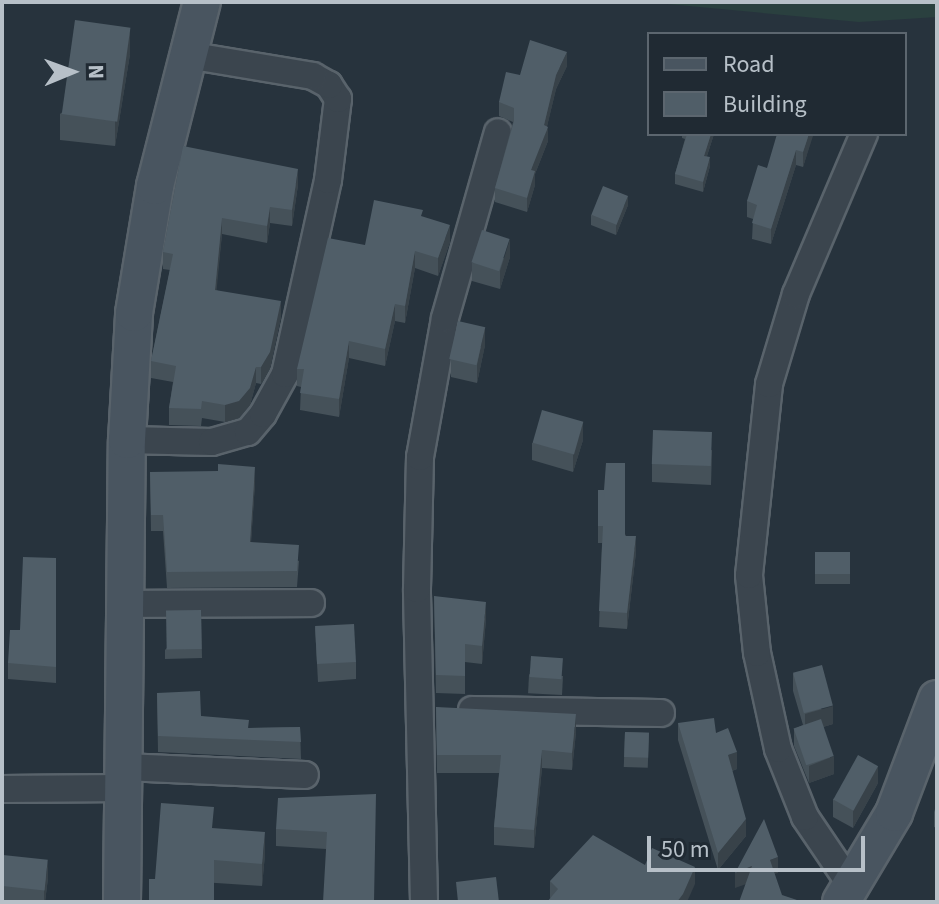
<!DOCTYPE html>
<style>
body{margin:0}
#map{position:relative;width:939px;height:904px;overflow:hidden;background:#27333d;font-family:"Source Sans 3",sans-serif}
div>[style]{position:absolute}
.green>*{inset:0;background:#2a403f}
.roads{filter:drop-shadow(2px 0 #59636b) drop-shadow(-2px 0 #59636b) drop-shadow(0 2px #59636b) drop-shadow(0 -2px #59636b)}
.street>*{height:26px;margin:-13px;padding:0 13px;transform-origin:13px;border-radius:13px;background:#3b454e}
.secondary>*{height:36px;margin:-18px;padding:0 18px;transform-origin:18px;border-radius:18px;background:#495560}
.wall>*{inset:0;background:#455159;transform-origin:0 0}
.shaded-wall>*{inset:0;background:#384249}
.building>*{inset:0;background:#505e68;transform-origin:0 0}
span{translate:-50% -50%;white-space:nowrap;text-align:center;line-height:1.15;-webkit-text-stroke:8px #202a33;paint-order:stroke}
.frame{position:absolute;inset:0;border:4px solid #b7c0c8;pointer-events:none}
.legend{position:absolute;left:647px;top:32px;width:260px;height:104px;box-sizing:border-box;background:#202a33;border:2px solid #5c666f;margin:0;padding:10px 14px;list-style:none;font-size:24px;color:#b7c0c8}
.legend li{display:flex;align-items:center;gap:16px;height:40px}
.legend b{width:40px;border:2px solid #5c666f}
.north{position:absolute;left:32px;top:32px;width:80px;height:80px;-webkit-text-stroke:6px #202a33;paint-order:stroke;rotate:89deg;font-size:22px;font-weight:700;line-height:32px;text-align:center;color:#b7c0c8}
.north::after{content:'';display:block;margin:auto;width:28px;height:36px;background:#b7c0c8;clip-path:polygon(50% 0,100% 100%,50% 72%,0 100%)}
.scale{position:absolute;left:647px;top:836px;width:218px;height:36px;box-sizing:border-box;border:4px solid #b7c0c8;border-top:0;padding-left:10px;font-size:24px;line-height:28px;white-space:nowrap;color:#b7c0c8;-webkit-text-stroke:6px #202a33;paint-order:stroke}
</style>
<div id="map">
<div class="green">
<div style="clip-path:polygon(646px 2px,937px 2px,937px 17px,859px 22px)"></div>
</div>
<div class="roads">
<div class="street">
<div style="left:127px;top:440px;width:85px;rotate:1.3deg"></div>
<div style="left:212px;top:442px;width:37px;rotate:-16deg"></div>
<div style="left:248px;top:432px;width:23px;rotate:-50deg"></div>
<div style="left:263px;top:414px;width:46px;rotate:-61.2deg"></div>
<div style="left:285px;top:374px;width:199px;rotate:-77.5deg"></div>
<div style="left:328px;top:180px;width:82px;rotate:-83deg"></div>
<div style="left:338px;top:99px;width:17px;rotate:-123deg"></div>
<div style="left:329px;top:85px;width:18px;rotate:-151deg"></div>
<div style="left:313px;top:76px;width:128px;rotate:-170.5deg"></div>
<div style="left:124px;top:604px;width:187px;rotate:-0.3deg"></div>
<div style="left:472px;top:710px;width:189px;rotate:0.9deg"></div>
<div style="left:124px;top:767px;width:181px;rotate:2.5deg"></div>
<div style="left:2px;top:789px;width:122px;rotate:-0.5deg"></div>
<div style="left:851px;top:885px;width:82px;rotate:-124.1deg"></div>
<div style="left:805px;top:817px;width:73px;rotate:-111.7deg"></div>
<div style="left:778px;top:749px;width:98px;rotate:-102.3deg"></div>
<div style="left:757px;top:653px;width:78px;rotate:-95.9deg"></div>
<div style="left:749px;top:575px;width:192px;rotate:-84deg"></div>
<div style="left:769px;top:384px;width:94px;rotate:-73.3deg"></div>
<div style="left:796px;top:294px;width:174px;rotate:-67deg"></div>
<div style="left:424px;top:902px;width:313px;rotate:-91.3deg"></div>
<div style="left:417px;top:589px;width:132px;rotate:-88.7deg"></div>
<div style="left:420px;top:457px;width:141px;rotate:-79.8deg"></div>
<div style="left:445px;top:318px;width:193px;rotate:-74.1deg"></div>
</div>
<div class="secondary">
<div style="left:122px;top:902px;width:462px;rotate:-89.4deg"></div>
<div style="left:127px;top:440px;width:127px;rotate:-86.8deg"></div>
<div style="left:134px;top:313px;width:129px;rotate:-80.6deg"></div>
<div style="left:155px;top:186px;width:190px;rotate:-75.7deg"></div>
<div style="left:841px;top:902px;width:104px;rotate:-59.2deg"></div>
<div style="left:894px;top:813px;width:122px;rotate:-69.3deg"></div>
</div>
</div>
<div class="wall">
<div style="clip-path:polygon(130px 54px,115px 146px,60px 140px,60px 114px)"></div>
<div style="clip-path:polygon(567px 66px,556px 89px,547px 126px,548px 141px,535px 174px,535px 185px,527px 212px,495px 202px,495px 188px,513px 122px,499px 116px,499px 102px,520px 75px)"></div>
<div style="clip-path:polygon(682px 134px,714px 134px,707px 156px,710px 166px,703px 192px,675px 184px,675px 174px,685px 139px,682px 138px)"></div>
<div style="clip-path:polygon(813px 134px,803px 167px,796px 165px,771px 244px,752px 239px,753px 219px,747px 217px,747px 201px,767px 168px)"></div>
<div style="clip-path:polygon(183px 146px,298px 185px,292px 226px,270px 223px,267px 243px,222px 234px,216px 290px,281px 317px,270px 368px,261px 384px,256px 383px,250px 405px,239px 418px,225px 422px,202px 418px,201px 426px,169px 425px,169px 408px,173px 382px,151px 378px,151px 361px,170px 270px,163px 269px,163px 252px)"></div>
<div style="clip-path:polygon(628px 205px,616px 235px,591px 225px,591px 215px)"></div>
<div style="clip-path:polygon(423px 217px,450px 242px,438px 276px,415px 268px,405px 323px,395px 321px,385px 366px,349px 358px,339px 417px,300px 410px,301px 387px,297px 386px,297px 369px,365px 245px)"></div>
<div style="clip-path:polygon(510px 257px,500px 289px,472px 281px,472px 263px)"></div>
<div style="clip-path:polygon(485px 345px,477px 383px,451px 377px,451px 359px)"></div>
<div style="clip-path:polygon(583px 440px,573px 472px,532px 460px,532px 443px)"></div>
<div style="clip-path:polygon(712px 450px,711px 485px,652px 482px,652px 464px)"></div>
<div style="clip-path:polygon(150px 472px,255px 483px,251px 542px,299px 561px,297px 587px,167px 588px,163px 531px,151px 531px)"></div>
<div style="clip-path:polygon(598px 490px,636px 552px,627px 629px,599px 627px,602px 543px,598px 543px)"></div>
<div style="left:815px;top:552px;width:35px;height:32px"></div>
<div style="clip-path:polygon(56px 558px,56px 683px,8px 679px,8px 663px,20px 630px)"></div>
<div style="clip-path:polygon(434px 596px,486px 619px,482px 664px,465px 662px,465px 694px,436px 693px)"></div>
<div style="clip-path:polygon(201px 610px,202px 658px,165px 659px,165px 650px)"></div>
<div style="clip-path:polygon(315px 627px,356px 662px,356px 679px,318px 682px)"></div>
<div style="clip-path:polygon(793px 673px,833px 724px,823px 727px,834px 774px,809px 783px,794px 746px,794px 729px,803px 725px,793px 691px)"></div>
<div style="left:563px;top:676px;width:19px;height:34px;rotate:93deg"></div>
<div style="clip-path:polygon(157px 693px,201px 716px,249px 728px,300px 727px,301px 759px,158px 752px)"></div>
<div style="clip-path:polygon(436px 707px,576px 732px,572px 770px,542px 768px,534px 848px,494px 845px,494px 827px,499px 773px,437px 773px)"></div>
<div style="clip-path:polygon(678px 723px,716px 733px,737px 769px,732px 771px,746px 836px,718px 870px,678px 740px)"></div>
<div style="left:625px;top:732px;width:24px;height:35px;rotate:2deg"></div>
<div style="clip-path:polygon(878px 783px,853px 828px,833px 817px,833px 799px)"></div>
<div style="clip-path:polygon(376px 794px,326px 849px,276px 846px,276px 829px)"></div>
<div style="clip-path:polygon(937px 803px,937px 828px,934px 827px,934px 812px)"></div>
<div style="clip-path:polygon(214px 829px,265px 854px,262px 886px,155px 879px)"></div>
<div style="clip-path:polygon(2px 860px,48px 878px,45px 902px,2px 902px)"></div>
<div style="clip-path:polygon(645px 865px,695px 884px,550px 898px,550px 881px)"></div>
</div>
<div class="shaded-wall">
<div style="clip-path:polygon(130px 28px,130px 54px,115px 146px,115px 120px)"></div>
<div style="clip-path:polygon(567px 52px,567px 66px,556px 89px,545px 135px,548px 127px,548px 141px,535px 174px,535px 185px,527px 212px,527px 198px,531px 170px,544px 125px,556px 75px)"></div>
<div style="clip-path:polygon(711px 134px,714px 134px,704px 165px,704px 156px)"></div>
<div style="clip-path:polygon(809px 134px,813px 134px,813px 136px,803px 167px,803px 152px)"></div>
<div style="clip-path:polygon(796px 150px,796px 165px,771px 244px,771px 229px)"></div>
<div style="clip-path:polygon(710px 157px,710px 166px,703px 192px,703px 182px)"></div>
<div style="clip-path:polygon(298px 169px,298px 185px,292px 226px,292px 210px)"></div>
<div style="clip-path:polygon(628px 196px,628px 205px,616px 235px,616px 226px)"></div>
<div style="clip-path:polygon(270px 207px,270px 223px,267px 243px,267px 226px)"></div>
<div style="clip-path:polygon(222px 218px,222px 234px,215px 307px,215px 290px)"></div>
<div style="clip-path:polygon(450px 225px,450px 242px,438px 276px,438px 258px)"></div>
<div style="clip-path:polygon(510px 239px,510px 257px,500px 289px,500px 271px)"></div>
<div style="clip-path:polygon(415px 251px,415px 268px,405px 323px,405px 306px)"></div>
<div style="clip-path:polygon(281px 301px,281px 317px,270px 368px,261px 384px,261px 367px)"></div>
<div style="clip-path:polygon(395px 304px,395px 321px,385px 366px,385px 349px)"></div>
<div style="clip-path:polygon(485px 327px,485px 345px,477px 383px,477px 365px)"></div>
<div style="clip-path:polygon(349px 341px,349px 358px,339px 417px,339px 399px)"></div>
<div style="clip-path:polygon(256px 367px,256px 383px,250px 405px,239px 418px,225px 422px,225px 405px)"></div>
<div style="clip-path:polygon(583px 422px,583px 440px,573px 472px,573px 455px)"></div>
<div style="clip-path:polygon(255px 467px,255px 483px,250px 558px,250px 542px)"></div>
<div style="clip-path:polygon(636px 536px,636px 552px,627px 629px,627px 613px)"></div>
<div style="clip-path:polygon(486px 602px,486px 619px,482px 664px,482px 646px)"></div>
<div style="clip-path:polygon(833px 706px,833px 724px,805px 732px,805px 714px)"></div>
<div style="clip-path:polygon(576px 714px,576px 732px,572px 770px,572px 753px)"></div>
<div style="clip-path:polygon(542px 750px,542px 768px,534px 848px,534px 830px)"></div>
<div style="clip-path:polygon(737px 752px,737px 769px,728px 772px,728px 755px)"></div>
<div style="clip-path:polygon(834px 756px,834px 774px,809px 783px,809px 766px)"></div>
<div style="clip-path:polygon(878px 766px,878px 783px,853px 828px,853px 810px)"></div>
<div style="clip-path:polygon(746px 819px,746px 836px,718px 870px,718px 853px)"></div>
<div style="clip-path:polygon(265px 832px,265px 854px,262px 886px,262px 864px)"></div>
<div style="clip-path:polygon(778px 857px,778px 873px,770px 875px,770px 860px)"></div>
<div style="clip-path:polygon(48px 860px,48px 878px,45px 902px,44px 902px,44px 892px)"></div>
<div style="clip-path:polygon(752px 866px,752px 882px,735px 888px,735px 873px)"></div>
<div style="clip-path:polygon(695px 867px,695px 884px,687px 902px,677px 902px)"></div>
</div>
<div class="building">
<div style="left:75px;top:20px;width:56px;height:95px;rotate:8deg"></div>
<div style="clip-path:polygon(530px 40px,567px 52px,556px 75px,544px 125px,548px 127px,531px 170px,535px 171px,527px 198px,495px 188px,514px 121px,514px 108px,499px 102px,506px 72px,520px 75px)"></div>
<div style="clip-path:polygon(687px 134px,711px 134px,704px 156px,710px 157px,703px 182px,675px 174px)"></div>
<div style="clip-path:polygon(777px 134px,809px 134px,803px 152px,796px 150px,771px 229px,752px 223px,757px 205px,747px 201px,758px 165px,767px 168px)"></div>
<div style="clip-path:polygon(183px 146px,298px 169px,292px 210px,270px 207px,267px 226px,222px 218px,215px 290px,281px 301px,270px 352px,261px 367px,256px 367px,250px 388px,239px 401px,225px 405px,202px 401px,201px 409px,169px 408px,176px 366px,151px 361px,173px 254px,163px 252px)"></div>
<div style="left:603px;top:186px;width:27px;height:31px;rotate:22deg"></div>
<div style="clip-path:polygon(374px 200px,423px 210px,421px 216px,450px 225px,438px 258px,415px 251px,405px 306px,395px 304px,385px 349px,349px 341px,339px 399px,300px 393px,304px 369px,297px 369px,328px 238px,365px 245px)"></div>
<div style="left:482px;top:230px;width:29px;height:34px;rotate:18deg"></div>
<div style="left:458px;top:321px;width:28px;height:39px;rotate:13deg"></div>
<div style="left:542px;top:410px;width:43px;height:34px;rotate:16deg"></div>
<div style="left:653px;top:430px;width:59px;height:34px;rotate:2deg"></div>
<div style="clip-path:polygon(606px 463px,625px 463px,625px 536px,636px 536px,627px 613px,599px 611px,603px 526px,598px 526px,598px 490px,604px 490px)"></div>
<div style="clip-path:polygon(218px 464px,255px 467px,250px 542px,299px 545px,297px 571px,167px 572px,163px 515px,151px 515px,150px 472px,218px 471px)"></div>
<div style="left:815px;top:552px;width:35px;height:22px"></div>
<div style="clip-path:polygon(23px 557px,56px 558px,56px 667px,8px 663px,10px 630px,20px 630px)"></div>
<div style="clip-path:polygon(434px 596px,486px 602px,482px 646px,465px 644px,465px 676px,436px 675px)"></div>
<div style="left:201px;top:610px;width:39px;height:35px;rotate:89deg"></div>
<div style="left:354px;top:624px;width:38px;height:39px;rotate:87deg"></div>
<div style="left:531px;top:656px;width:32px;height:21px;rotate:4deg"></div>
<div style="left:822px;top:665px;width:42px;height:30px;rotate:75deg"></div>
<div style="clip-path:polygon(200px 691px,201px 716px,249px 720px,248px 728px,300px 727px,301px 742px,158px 736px,157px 693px)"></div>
<div style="clip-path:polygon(436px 707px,576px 714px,572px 753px,542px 750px,534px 830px,494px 827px,501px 755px,437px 755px)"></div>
<div style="clip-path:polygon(714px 718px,716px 733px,728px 728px,737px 752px,728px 755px,746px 819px,718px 853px,678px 723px)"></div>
<div style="left:821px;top:719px;width:39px;height:29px;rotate:71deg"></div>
<div style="left:625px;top:732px;width:24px;height:25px;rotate:2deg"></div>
<div style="left:858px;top:755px;width:23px;height:51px;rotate:29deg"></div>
<div style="clip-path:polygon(376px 794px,374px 902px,323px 902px,327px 832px,276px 829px,278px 798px)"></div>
<div style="clip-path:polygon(161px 803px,214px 807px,212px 828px,265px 832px,262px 864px,214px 860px,214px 902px,149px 902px,149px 879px,155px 879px)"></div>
<div style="clip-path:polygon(764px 819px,778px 857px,770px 860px,782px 895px,803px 902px,739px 902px,752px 866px,735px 873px)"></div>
<div style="clip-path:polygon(593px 835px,645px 865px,652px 848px,695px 867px,683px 894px,677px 902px,547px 902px,558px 889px,550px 881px)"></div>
<div style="left:3px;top:855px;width:45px;height:31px;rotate:6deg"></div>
<div style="clip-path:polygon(496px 877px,499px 902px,458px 902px,456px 882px)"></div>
</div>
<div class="frame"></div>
<ul class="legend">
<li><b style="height:10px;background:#495560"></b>Road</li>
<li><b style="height:22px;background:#505e68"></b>Building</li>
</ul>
<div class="north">N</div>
<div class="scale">50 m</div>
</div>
